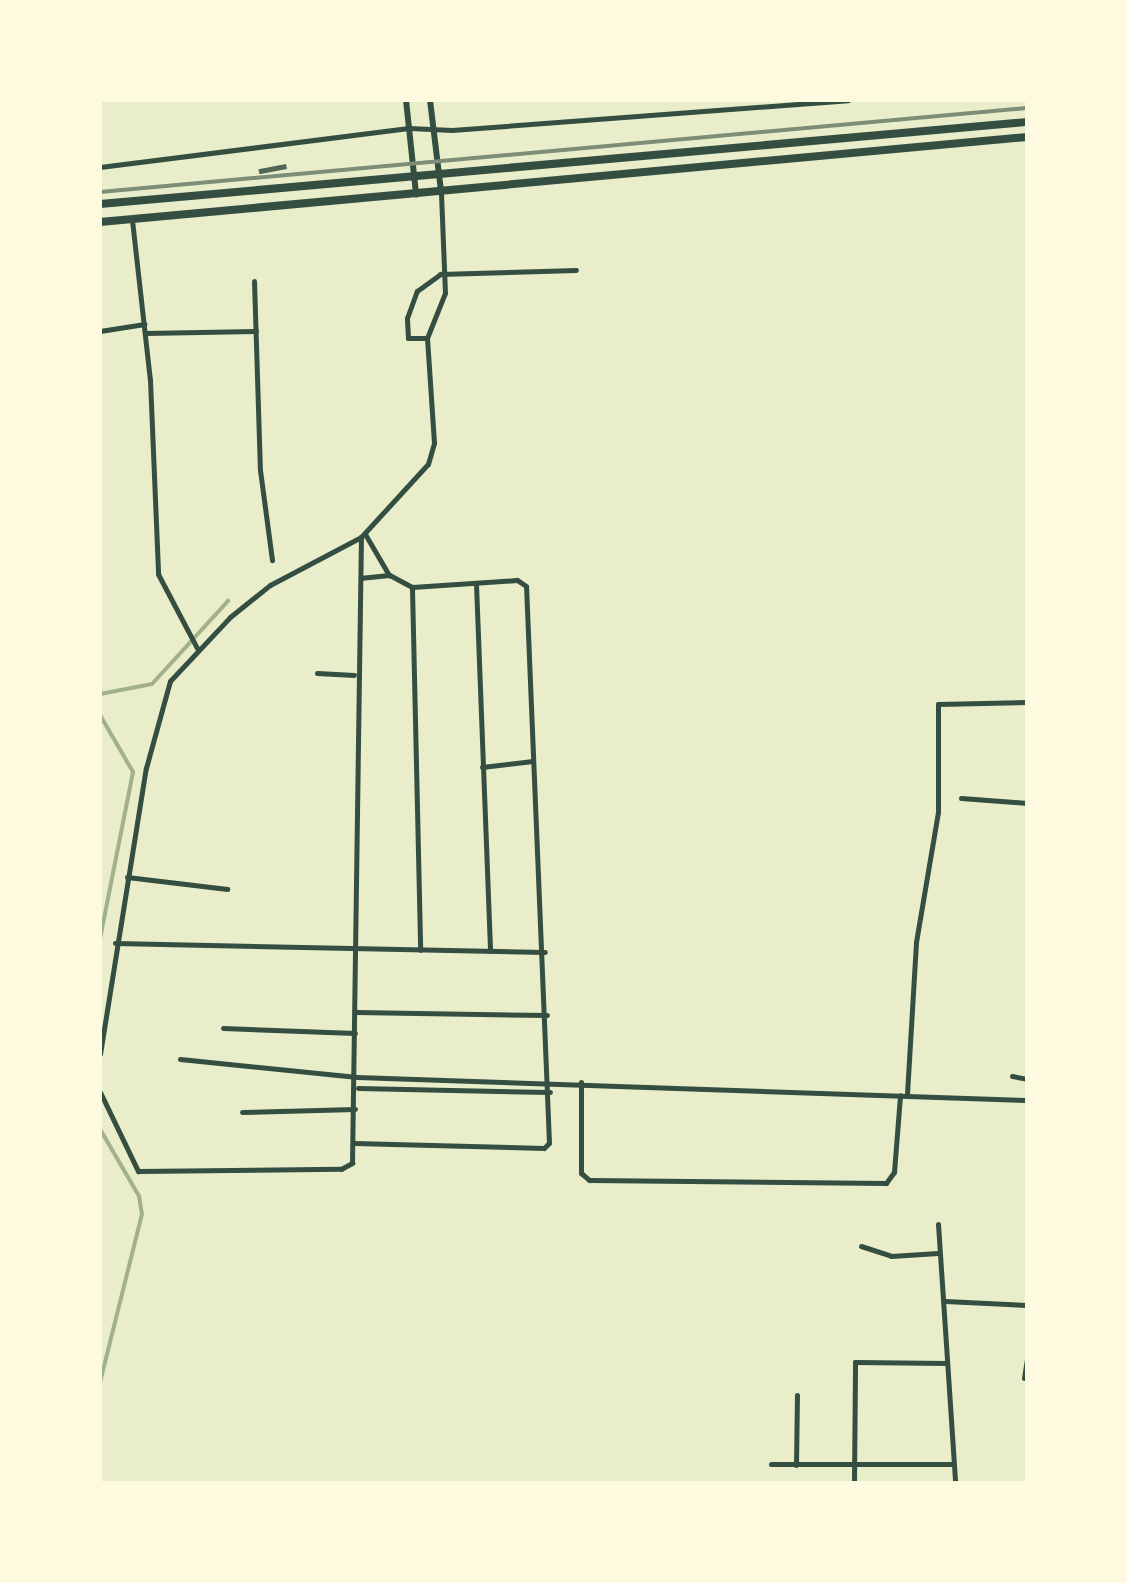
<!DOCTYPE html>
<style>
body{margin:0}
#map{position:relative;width:1127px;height:1583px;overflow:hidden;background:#e9edc9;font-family:"Times New Roman",serif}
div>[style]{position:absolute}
.stream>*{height:4px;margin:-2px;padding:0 2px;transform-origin:2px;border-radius:2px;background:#a3b18a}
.building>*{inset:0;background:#4f6655;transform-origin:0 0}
.minor>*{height:5px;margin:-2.5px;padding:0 2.5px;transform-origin:2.5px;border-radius:2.5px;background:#344e41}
.secondary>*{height:6px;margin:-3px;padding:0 3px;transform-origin:3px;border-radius:3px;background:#344e41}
.trunk>*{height:8px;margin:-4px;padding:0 4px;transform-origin:4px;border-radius:4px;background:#344e41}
.rail>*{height:4px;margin:-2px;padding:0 2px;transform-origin:2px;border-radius:2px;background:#7c8e77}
span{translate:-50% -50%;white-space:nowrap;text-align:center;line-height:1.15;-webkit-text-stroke:10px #fefae0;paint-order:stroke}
.frame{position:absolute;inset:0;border:102px solid #fefae0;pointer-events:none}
</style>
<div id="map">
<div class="stream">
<div style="left:100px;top:694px;width:53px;rotate:-10.9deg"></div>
<div style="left:152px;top:684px;width:113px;rotate:-47.5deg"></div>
<div style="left:100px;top:715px;width:66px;rotate:59.9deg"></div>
<div style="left:133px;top:772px;width:169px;rotate:101.2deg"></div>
<div style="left:100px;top:1129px;width:78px;rotate:59.8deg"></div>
<div style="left:139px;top:1196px;width:18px;rotate:81deg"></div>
<div style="left:142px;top:1214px;width:174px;rotate:104deg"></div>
</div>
<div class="building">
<div style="left:286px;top:164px;width:5px;height:28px;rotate:79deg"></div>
</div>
<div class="minor">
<div style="left:100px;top:167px;width:311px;rotate:-7.2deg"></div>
<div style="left:409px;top:128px;width:43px;rotate:2.7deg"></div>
<div style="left:452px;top:130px;width:397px;rotate:-4.3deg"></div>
<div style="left:132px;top:220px;width:161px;rotate:83.6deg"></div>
<div style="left:150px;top:380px;width:194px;rotate:87.6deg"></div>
<div style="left:158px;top:574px;width:84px;rotate:62.2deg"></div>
<div style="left:254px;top:281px;width:189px;rotate:88.2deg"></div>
<div style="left:260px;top:470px;width:91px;rotate:82.4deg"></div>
<div style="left:100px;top:331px;width:45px;rotate:-9deg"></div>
<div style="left:145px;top:333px;width:111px;rotate:-1deg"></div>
<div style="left:427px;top:338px;width:19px;rotate:180deg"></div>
<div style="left:408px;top:338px;width:20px;rotate:-93deg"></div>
<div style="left:407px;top:318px;width:29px;rotate:-70deg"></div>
<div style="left:417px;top:291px;width:29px;rotate:-36deg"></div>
<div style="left:440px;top:274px;width:136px;rotate:-1.7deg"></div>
<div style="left:365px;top:534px;width:48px;rotate:59.7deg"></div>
<div style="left:476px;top:584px;width:367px;rotate:87.8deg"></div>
<div style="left:412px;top:588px;width:362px;rotate:88.7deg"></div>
<div style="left:317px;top:673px;width:37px;rotate:3deg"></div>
<div style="left:482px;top:767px;width:51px;rotate:-6.7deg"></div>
<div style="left:961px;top:798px;width:66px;rotate:4.3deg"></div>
<div style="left:127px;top:877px;width:101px;rotate:6.8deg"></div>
<div style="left:115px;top:943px;width:430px;rotate:1.2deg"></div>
<div style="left:355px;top:1012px;width:192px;rotate:0.9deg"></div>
<div style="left:223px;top:1028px;width:132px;rotate:2.2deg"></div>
<div style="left:100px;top:1054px;width:290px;rotate:-80.9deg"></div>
<div style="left:146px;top:768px;width:90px;rotate:-74.6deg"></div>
<div style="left:170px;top:681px;width:88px;rotate:-46.8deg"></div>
<div style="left:230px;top:617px;width:51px;rotate:-38.7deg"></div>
<div style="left:270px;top:585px;width:103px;rotate:-27.8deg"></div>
<div style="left:361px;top:537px;width:99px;rotate:-47.5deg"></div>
<div style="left:428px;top:464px;width:22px;rotate:-74deg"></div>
<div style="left:434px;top:443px;width:105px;rotate:-93.8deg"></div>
<div style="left:427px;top:338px;width:48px;rotate:-68.2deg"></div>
<div style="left:445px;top:293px;width:101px;rotate:-92.3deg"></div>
<div style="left:180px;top:1059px;width:178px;rotate:5.8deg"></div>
<div style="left:357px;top:1077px;width:670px;rotate:1.97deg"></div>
<div style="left:1012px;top:1076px;width:15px;rotate:11deg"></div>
<div style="left:581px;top:1082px;width:91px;rotate:90deg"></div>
<div style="left:581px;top:1173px;width:11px;rotate:41deg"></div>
<div style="left:589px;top:1180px;width:297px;rotate:0.6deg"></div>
<div style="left:886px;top:1183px;width:14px;rotate:-54deg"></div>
<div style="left:894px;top:1172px;width:77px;rotate:-85.5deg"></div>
<div style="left:358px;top:1088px;width:192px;rotate:1.2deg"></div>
<div style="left:100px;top:1092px;width:88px;rotate:64.3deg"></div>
<div style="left:138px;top:1171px;width:203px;rotate:-0.6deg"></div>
<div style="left:341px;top:1169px;width:13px;rotate:-29deg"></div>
<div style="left:352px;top:1163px;width:626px;rotate:-89.18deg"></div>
<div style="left:907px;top:1094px;width:152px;rotate:-86.6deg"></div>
<div style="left:916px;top:942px;width:132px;rotate:-80.4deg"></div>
<div style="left:938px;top:812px;width:108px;rotate:-90deg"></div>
<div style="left:938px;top:704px;width:89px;rotate:-1.3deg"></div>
<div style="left:242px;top:1112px;width:113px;rotate:-1.5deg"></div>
<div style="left:354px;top:1143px;width:190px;rotate:1.5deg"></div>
<div style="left:544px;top:1148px;width:7px;rotate:-45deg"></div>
<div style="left:549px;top:1143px;width:557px;rotate:-92.36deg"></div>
<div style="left:526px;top:586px;width:11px;rotate:-146deg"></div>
<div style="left:517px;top:580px;width:105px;rotate:176.2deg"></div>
<div style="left:412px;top:587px;width:26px;rotate:-152deg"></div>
<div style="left:389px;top:575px;width:27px;rotate:174deg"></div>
<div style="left:938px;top:1224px;width:260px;rotate:86.2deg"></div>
<div style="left:861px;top:1246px;width:32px;rotate:18deg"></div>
<div style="left:891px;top:1256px;width:47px;rotate:-3.7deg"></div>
<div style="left:945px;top:1301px;width:82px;rotate:2.8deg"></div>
<div style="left:1024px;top:1378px;width:19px;rotate:-81deg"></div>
<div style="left:771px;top:1464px;width:182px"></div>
<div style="left:796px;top:1465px;width:70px;rotate:-89.2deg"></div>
<div style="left:854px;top:1483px;width:121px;rotate:-89.5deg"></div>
<div style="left:855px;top:1362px;width:92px;rotate:0.6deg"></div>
</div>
<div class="secondary">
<div style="left:406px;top:100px;width:95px;rotate:83.9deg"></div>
<div style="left:430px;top:100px;width:92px;rotate:83.1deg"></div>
</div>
<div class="trunk">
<div style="left:100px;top:204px;width:931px;rotate:-5.06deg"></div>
<div style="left:100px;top:222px;width:931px;rotate:-5.24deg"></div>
</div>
<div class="rail">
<div style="left:100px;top:192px;width:931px;rotate:-5.18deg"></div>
</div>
<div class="frame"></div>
</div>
